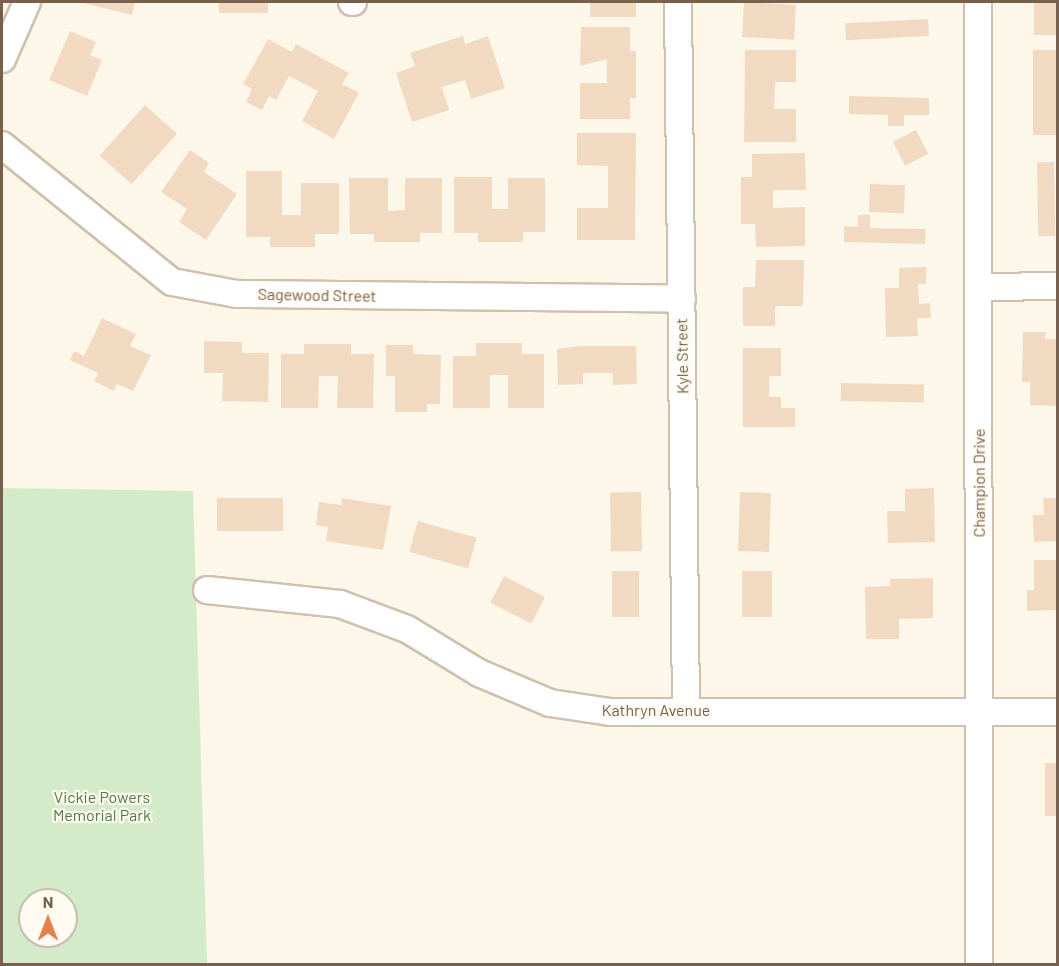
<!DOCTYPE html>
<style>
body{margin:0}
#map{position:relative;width:1059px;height:966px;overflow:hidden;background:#fdf7ea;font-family:Barlow,sans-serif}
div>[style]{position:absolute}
.green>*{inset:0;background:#d3ebc8}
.building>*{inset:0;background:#f2dac2;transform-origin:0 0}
.roads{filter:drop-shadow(2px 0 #cfc0af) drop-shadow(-2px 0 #cfc0af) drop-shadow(0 2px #cfc0af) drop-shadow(0 -2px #cfc0af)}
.street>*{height:26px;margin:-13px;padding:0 13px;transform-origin:13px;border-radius:13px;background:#fff}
span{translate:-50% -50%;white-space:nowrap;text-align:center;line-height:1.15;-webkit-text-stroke:4.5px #fffbf1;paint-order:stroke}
.street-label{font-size:16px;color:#78604c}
.park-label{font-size:16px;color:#4f7e44}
.frame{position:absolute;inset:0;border:3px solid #78604c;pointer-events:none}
.north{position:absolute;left:18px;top:888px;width:60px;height:60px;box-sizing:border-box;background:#fffbf1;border:2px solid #c9bdaf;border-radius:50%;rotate:0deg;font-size:16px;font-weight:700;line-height:24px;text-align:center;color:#78604c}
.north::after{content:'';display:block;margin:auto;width:21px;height:27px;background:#e68050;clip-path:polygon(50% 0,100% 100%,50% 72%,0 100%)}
</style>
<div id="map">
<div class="green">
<div style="clip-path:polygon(evenodd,2px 488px,193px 491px,207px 964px,2px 964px,2px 488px,30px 900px,66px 900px,66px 936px,30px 936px,30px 900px)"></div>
</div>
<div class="building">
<div style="clip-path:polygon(79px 2px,135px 2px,132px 15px)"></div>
<div style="left:219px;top:2px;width:49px;height:11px"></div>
<div style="left:590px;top:2px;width:46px;height:15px"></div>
<div style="left:744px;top:2px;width:52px;height:35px;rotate:3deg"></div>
<div style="left:1034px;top:2px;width:24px;height:33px"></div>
<div style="left:928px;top:19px;width:17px;height:83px;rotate:87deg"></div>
<div style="clip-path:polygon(581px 27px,630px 27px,630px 51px,636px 51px,636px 98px,630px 98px,630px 119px,580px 119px,580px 83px,607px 83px,607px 59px,580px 66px)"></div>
<div style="clip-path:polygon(70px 31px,96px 42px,90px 55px,102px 60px,87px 96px,49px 80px)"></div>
<div style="clip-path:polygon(463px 36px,465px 44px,488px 36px,505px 88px,471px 99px,465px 80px,442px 87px,449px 110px,412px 122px,396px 73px,415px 66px,410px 53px)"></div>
<div style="clip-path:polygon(268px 39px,292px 52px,296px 44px,349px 73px,342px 84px,359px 93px,334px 139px,302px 121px,318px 91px,289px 76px,276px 100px,269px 96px,262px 110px,246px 102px,252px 89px,243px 84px)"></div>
<div style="clip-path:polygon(745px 50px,796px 50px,796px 82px,775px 82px,774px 109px,796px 109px,796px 142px,744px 142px)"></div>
<div style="left:1058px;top:50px;width:85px;height:25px;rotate:90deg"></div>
<div style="clip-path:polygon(849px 96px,929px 98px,929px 115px,904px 115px,904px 126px,888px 126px,888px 115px,849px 114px)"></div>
<div style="left:145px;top:105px;width:43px;height:68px;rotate:42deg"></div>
<div style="left:916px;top:130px;width:27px;height:26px;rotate:63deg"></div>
<div style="clip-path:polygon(577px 133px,636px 133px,635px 240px,577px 240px,577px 208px,608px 208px,608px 166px,577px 165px)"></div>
<div style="clip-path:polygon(190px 150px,209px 163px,204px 172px,237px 194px,206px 240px,179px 222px,187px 209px,161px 192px)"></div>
<div style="clip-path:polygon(805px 153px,806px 190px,773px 190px,773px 208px,805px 207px,805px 246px,756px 247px,755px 224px,741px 224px,741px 177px,752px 177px,752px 154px)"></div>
<div style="left:1054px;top:162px;width:74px;height:17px;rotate:89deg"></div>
<div style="clip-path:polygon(246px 171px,282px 171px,282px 215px,301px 215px,301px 183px,339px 183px,339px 234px,315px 234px,315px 247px,270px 247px,270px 237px,246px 237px)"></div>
<div style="clip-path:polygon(454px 177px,492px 177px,492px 209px,508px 209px,508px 178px,545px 178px,545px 232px,523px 232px,523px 242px,478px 242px,478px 233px,454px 233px)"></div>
<div style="clip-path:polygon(349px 178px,388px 178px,388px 211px,405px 210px,405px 178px,442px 178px,442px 233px,420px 233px,420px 242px,374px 242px,374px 234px,350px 234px)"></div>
<div style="left:870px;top:184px;width:35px;height:28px;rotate:2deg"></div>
<div style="clip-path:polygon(858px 215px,870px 215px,870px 228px,926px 229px,925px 244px,844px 242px,844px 226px,858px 227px)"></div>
<div style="clip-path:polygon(756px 260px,804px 260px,803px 306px,775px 306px,775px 326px,743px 326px,743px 287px,755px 287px)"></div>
<div style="clip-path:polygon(926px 267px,926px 284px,918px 284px,919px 304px,930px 303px,931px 318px,917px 318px,918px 336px,886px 337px,885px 288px,899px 288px,899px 268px)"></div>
<div style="clip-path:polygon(102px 318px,136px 334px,130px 346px,151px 355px,133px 391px,117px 384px,114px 391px,94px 381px,98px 373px,70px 360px,74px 351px,84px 356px)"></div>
<div style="clip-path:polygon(1023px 332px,1046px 332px,1045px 339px,1058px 339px,1058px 406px,1030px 405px,1030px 382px,1022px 382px)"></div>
<div style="clip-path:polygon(204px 341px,242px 342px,242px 353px,269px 353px,268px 402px,222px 401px,223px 373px,204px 373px)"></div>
<div style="clip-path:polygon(476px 343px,522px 343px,522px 354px,544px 354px,544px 408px,508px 408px,508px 375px,490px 375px,490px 408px,453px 408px,453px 356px,476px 356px)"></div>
<div style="clip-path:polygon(304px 344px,351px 344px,351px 354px,374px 354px,373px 408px,337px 408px,338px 376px,319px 376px,318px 408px,281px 408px,281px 354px,304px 354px)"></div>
<div style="clip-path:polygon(386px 345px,413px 345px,413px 354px,441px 355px,440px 404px,427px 404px,427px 412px,395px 412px,395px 376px,386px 376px)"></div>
<div style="clip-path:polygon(579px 346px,636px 346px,637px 384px,613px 385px,613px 373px,583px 373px,583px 384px,558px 385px,557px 349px)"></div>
<div style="clip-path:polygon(743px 348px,781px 348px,781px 376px,769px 376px,769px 397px,781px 397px,781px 408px,795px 408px,795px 427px,743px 427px)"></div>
<div style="left:841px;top:383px;width:83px;height:18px;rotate:1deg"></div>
<div style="clip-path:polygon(934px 488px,935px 542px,888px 543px,887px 511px,905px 511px,905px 489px)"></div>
<div style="left:641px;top:492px;width:59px;height:31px;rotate:89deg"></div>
<div style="left:740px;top:492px;width:31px;height:59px;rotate:2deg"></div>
<div style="left:283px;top:498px;width:33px;height:66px;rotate:90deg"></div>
<div style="clip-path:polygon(342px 498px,391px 506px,383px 550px,326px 541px,328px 527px,316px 525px,319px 502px,341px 505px)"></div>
<div style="clip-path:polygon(1043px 498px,1058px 498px,1058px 541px,1034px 542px,1033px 515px,1044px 515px)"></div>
<div style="left:418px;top:521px;width:61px;height:32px;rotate:16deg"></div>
<div style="clip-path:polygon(1034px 560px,1058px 560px,1058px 610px,1027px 611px,1027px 590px,1034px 590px)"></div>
<div style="left:612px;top:571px;width:27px;height:46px"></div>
<div style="left:742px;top:571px;width:30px;height:46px"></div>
<div style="left:504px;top:576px;width:46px;height:30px;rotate:27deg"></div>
<div style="clip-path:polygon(933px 578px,933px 618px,899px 619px,899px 639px,866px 639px,865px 587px,890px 586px,890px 579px)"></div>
<div style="left:1045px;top:763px;width:13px;height:53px"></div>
</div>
<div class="roads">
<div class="street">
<div style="left:352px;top:2px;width:1px"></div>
<div style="left:678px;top:2px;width:708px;rotate:89.35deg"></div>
<div style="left:978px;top:2px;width:962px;rotate:89.94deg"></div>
<div style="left:2px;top:59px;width:62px;rotate:-66.3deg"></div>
<div style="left:2px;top:145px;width:218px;rotate:38.9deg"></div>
<div style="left:172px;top:282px;width:66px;rotate:10.5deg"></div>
<div style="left:237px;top:294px;width:445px;rotate:0.6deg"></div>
<div style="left:981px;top:287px;width:77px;rotate:-0.7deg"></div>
<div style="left:207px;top:590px;width:134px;rotate:6deg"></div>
<div style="left:340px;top:604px;width:72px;rotate:20.5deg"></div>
<div style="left:407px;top:629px;width:84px;rotate:31.4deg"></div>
<div style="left:479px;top:673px;width:77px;rotate:22.9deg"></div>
<div style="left:550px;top:703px;width:61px;rotate:8.5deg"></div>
<div style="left:610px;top:712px;width:448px"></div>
</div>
</div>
<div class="street-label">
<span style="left:317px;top:295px;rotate:1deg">Sagewood Street</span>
<span style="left:682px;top:356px;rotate:-91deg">Kyle Street</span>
<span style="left:979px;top:483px;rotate:-90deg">Champion Drive</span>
<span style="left:656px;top:710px">Kathryn Avenue</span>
</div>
<div class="park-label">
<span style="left:102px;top:806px">Vickie Powers<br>Memorial Park</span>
</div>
<div class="frame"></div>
<div class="north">N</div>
</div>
